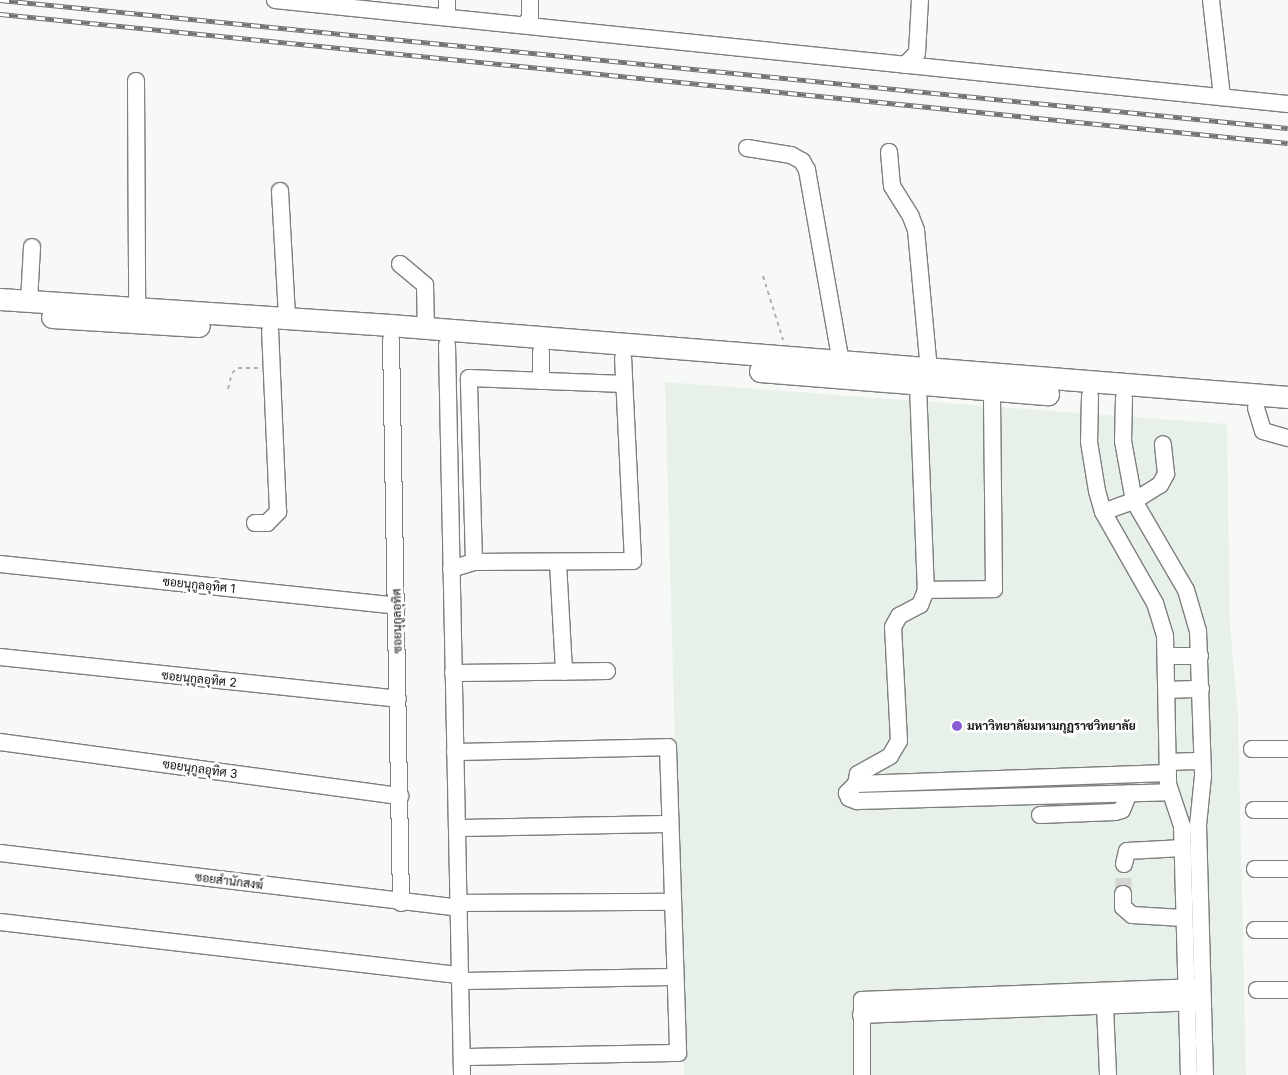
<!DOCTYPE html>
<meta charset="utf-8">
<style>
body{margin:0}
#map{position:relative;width:1288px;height:1075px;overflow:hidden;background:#f7f9f7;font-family:Inter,Sarabun,sans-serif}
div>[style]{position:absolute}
.built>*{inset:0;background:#e8f1e9}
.minor-tunnel>*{height:16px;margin-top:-8px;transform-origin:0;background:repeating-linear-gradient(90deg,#d4d6d4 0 16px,transparent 0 24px)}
.path>*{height:2px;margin-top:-1px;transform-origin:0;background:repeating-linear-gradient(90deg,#afb1af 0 4px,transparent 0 8px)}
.roads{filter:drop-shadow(1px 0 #7d7f7d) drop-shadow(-1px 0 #7d7f7d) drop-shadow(0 1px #7d7f7d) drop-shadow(0 -1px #7d7f7d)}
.minor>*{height:16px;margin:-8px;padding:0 8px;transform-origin:8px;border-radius:8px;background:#fff}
.major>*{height:21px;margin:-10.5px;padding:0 10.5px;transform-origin:10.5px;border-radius:10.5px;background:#fff}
.rail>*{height:5px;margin-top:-2.5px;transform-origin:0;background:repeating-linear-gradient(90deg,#fff 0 9px,#717271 0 18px);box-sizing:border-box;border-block:1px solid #717271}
.dots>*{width:14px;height:14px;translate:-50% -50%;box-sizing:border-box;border:2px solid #fff;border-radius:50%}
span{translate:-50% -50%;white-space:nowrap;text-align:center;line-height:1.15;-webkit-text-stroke:5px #fff;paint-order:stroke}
.street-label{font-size:12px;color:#0f100f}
.poi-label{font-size:12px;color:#0f100f;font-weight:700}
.left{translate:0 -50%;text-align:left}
</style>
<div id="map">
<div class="built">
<div style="clip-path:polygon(665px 382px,1227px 424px,1230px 625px,1238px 715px,1246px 1075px,684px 1075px)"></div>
</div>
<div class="minor-tunnel">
<div style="left:1123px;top:894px;width:30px;rotate:-88deg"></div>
</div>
<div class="path">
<div style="left:763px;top:276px;width:67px;rotate:72.6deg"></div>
<div style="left:228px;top:389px;width:16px;rotate:-76deg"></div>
<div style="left:232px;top:373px;width:8px;rotate:-40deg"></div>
<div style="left:238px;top:368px;width:21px"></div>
</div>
<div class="roads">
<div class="minor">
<div style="left:275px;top:0;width:1018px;rotate:5.86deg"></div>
<div style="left:447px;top:0;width:16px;rotate:90deg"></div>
<div style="left:1211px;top:0;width:98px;rotate:83.5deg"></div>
<div style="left:526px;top:24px;width:8px;rotate:-60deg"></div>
<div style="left:530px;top:17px;width:17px;rotate:-90deg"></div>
<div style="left:905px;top:65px;width:17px;rotate:-45deg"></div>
<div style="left:917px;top:53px;width:53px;rotate:-86.8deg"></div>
<div style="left:136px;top:81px;width:226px;rotate:89.7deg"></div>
<div style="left:747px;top:148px;width:45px;rotate:9deg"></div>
<div style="left:791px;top:155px;width:13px;rotate:29deg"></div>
<div style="left:802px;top:161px;width:10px;rotate:61deg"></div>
<div style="left:807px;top:170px;width:196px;rotate:80deg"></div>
<div style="left:889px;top:152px;width:34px;rotate:85deg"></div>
<div style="left:892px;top:186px;width:36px;rotate:58deg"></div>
<div style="left:911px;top:217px;width:14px;rotate:69deg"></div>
<div style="left:916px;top:230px;width:141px;rotate:84.7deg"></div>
<div style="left:280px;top:191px;width:127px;rotate:86.8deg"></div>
<div style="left:400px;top:264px;width:33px;rotate:40deg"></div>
<div style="left:425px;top:285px;width:43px;rotate:88.7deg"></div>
<div style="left:29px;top:301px;width:54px;rotate:-86.8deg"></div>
<div style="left:391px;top:340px;width:563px;rotate:88.98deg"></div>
<div style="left:447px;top:345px;width:730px;rotate:88.82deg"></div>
<div style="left:541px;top:381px;width:29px;rotate:-90deg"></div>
<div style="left:918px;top:385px;width:205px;rotate:87.8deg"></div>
<div style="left:926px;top:590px;width:68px;rotate:-0.8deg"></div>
<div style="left:994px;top:589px;width:199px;rotate:-90.6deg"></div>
<div style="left:1090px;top:396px;width:46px;rotate:91.2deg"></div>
<div style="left:1089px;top:442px;width:50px;rotate:80.7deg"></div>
<div style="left:1097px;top:491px;width:22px;rotate:74deg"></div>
<div style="left:1103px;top:512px;width:105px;rotate:60.3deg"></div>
<div style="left:1155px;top:603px;width:34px;rotate:73deg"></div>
<div style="left:1165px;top:636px;width:148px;rotate:88.8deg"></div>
<div style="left:1168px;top:784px;width:44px;rotate:71.6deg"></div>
<div style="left:1182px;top:826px;width:249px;rotate:88.4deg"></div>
<div style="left:1124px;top:398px;width:43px;rotate:91.3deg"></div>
<div style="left:1123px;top:441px;width:61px;rotate:79.6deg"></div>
<div style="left:1134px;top:501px;width:103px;rotate:59.7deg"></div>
<div style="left:1186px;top:590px;width:43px;rotate:73.7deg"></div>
<div style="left:1198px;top:631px;width:145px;rotate:88deg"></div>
<div style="left:1203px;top:776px;width:49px;rotate:95.8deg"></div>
<div style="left:1198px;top:825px;width:250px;rotate:88.4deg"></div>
<div style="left:1256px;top:408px;width:24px;rotate:73deg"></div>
<div style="left:1263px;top:431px;width:26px;rotate:16deg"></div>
<div style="left:1103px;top:512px;width:33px;rotate:-20deg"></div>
<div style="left:1134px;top:501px;width:31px;rotate:-32deg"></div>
<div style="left:1160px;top:485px;width:13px;rotate:-61deg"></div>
<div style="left:1166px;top:474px;width:30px;rotate:-96deg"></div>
<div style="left:255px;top:523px;width:12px"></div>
<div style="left:267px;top:523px;width:16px;rotate:-45deg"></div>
<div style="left:278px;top:512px;width:181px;rotate:-92.5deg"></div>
<div style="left:474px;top:562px;width:184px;rotate:-91.6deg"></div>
<div style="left:469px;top:378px;width:155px;rotate:2.2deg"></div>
<div style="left:558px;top:563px;width:109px;rotate:86.8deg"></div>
<div style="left:0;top:564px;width:399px;rotate:6deg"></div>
<div style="left:451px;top:569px;width:24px;rotate:-17deg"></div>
<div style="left:474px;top:562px;width:159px;rotate:-0.4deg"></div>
<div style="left:633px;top:561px;width:203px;rotate:-92.8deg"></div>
<div style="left:1166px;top:656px;width:34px"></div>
<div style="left:0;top:657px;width:400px;rotate:6deg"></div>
<div style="left:453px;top:673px;width:154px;rotate:-0.7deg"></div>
<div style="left:1167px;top:690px;width:34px;rotate:-2deg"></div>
<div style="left:0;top:742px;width:404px;rotate:7.7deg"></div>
<div style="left:1252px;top:749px;width:36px"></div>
<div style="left:455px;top:752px;width:213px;rotate:-1.3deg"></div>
<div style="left:668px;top:747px;width:306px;rotate:88.1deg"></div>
<div style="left:678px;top:1053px;width:216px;rotate:178.9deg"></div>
<div style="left:1168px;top:762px;width:34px;rotate:-2deg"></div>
<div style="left:1168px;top:773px;width:312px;rotate:178deg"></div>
<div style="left:856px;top:784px;width:13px;rotate:135deg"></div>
<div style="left:847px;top:793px;width:5px;rotate:68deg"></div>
<div style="left:849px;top:798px;width:9px;rotate:21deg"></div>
<div style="left:857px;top:801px;width:313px;rotate:-1.6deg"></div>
<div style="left:856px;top:784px;width:10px;rotate:-79deg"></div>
<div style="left:858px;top:774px;width:37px;rotate:-29deg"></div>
<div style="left:890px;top:756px;width:17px;rotate:-59deg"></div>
<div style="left:899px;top:741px;width:114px;rotate:-93deg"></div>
<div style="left:893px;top:627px;width:13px;rotate:-61deg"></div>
<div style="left:899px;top:616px;width:24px;rotate:-28deg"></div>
<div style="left:920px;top:605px;width:16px;rotate:-68deg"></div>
<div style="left:1254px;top:810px;width:34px"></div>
<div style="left:1040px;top:815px;width:75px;rotate:-2.3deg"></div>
<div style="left:1115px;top:812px;width:7px;rotate:-16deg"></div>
<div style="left:1122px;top:810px;width:18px;rotate:-68deg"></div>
<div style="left:457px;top:828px;width:213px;rotate:-1.1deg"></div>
<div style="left:0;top:853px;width:462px;rotate:6.8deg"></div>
<div style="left:1124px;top:864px;width:13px;rotate:-77deg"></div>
<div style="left:1127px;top:851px;width:56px;rotate:-3.1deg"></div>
<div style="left:1255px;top:869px;width:33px"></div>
<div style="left:1123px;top:894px;width:13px;rotate:90deg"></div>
<div style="left:1123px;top:907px;width:12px;rotate:42deg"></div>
<div style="left:1132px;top:915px;width:51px;rotate:3.4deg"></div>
<div style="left:459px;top:903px;width:214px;rotate:-0.3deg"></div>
<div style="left:0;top:922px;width:463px;rotate:6.6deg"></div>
<div style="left:1255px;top:930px;width:33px"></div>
<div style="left:460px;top:981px;width:215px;rotate:-1.1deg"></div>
<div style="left:1257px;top:990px;width:31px"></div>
<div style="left:1105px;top:1006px;width:69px;rotate:87.5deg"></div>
<div style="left:861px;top:1015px;width:337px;rotate:-2.2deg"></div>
<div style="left:862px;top:1075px;width:75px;rotate:-90deg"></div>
<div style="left:862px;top:1000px;width:335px;rotate:-2.2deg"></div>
</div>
<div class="major">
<div style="left:0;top:299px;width:391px;rotate:3.8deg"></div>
<div style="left:390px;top:325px;width:901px;rotate:4.58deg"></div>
<div style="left:52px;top:317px;width:147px;rotate:3.5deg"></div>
<div style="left:760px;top:371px;width:289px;rotate:4.6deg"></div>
</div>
</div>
<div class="rail">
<div style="left:0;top:0;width:1294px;rotate:5.68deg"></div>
<div style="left:0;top:14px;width:1294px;rotate:5.72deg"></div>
</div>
<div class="dots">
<div style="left:957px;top:726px;background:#8a5bd5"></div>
</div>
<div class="street-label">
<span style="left:199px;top:585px;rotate:6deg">ซอยนุกูลอุทิศ 1</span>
<span style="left:397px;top:621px;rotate:-91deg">ซอยนุกูลอุทิศ</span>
<span style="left:199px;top:679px;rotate:6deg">ซอยนุกูลอุทิศ 2</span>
<span style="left:200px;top:769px;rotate:8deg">ซอยนุกูลอุทิศ 3</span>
<span style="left:229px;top:881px;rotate:7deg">ซอยสำนักสงฆ์</span>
</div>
<div class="poi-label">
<span class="left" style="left:967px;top:726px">มหาวิทยาลัยมหามกุฏราชวิทยาลัย</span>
</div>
</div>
